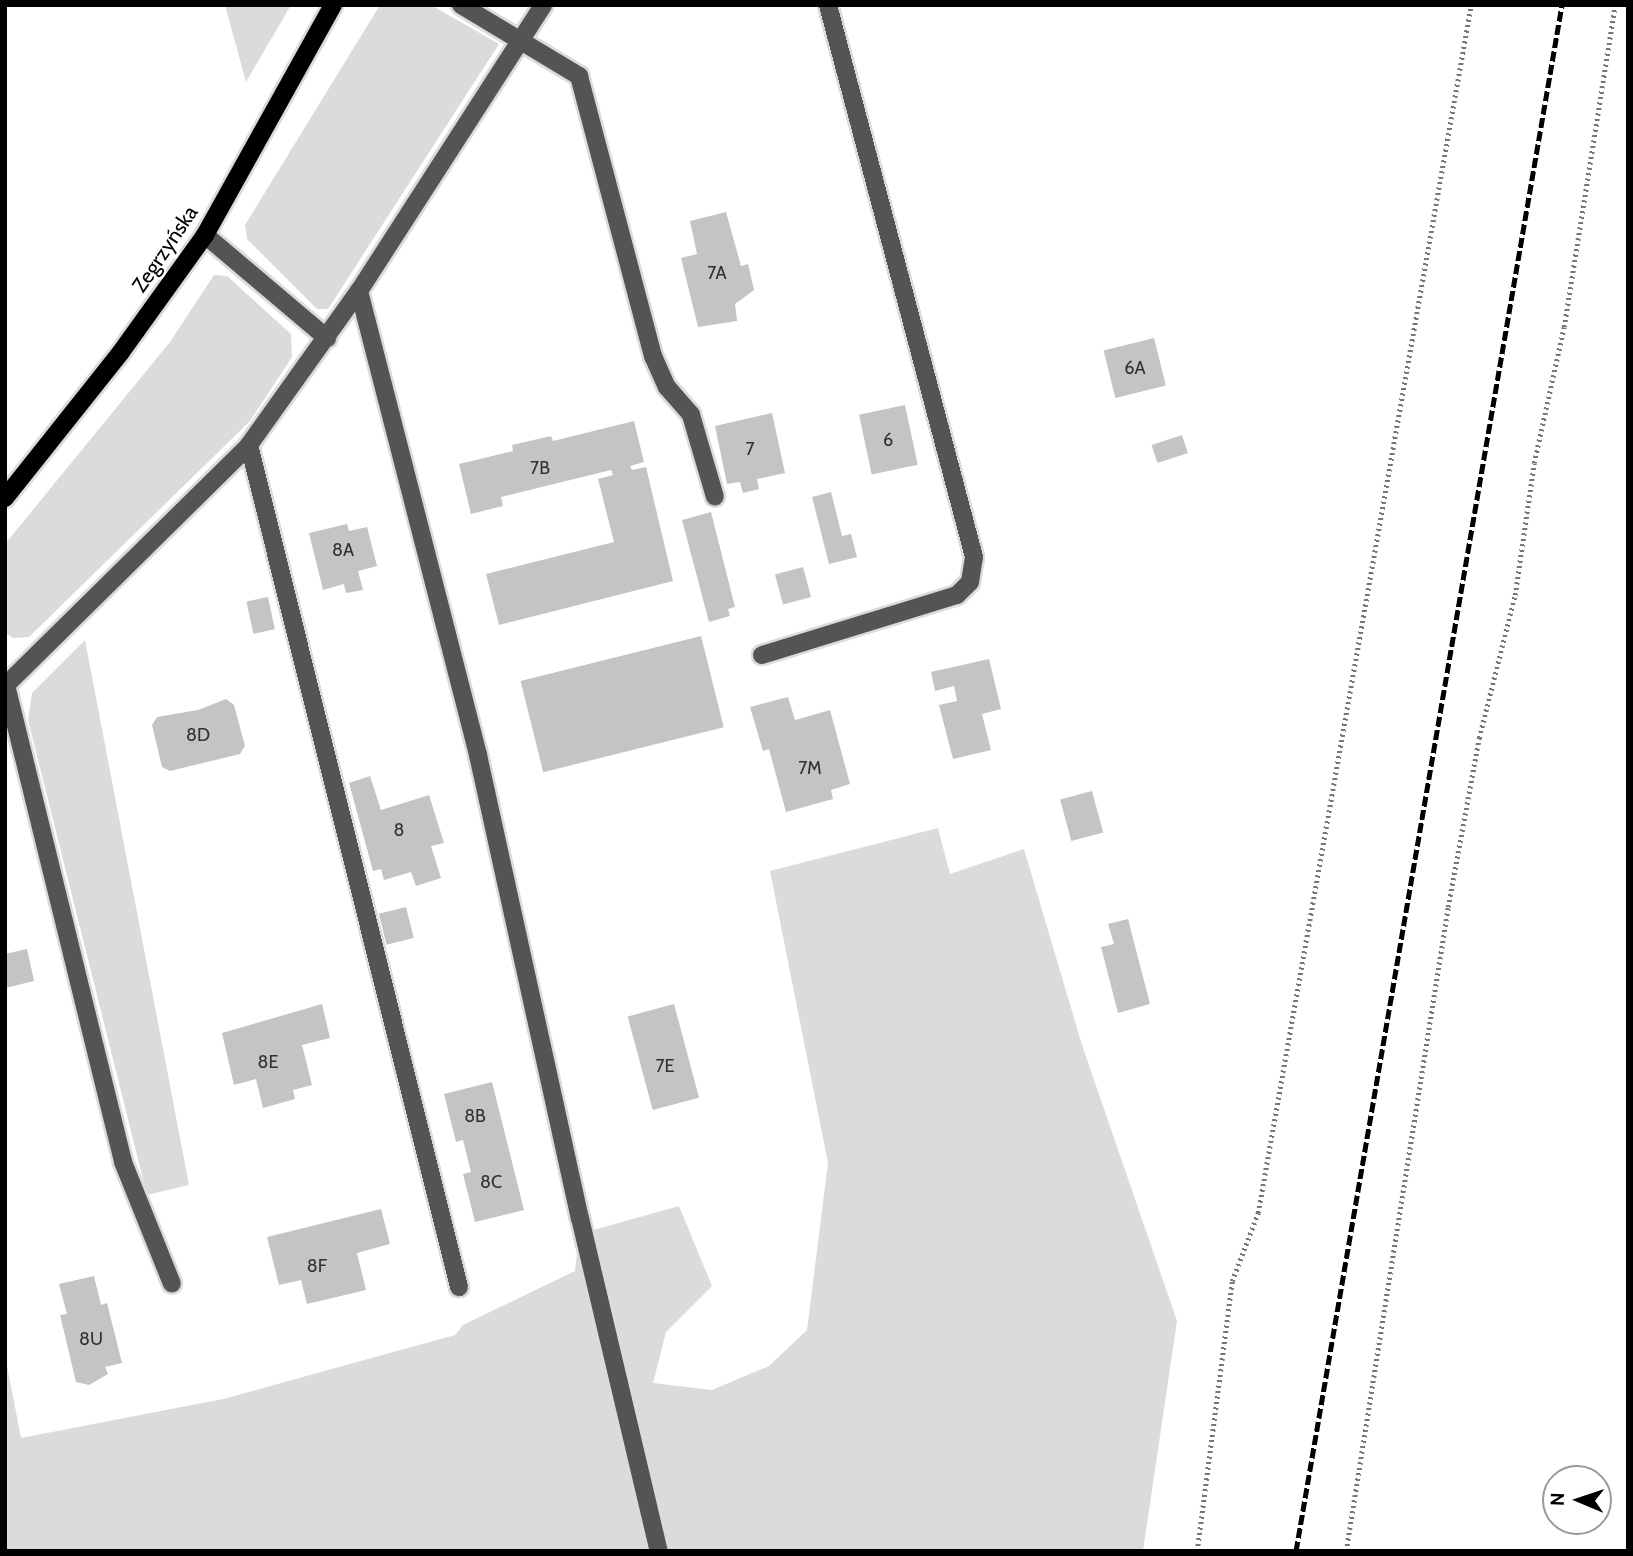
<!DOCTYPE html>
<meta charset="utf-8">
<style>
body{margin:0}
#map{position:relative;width:1633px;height:1556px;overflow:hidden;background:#fff;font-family:Cabin,sans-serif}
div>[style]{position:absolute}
.green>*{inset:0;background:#dbdbdb}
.building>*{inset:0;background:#c4c4c4;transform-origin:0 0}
.path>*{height:4.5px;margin-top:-2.25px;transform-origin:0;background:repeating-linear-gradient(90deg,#767676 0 2px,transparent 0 5.5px)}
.roads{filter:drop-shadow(2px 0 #dbdbdb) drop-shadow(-2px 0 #dbdbdb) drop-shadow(0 2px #dbdbdb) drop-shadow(0 -2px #dbdbdb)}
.minor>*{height:18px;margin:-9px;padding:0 9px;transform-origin:9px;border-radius:9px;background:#545454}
.major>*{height:18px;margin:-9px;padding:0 9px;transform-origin:9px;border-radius:9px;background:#000}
.rail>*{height:5px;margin-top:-2.5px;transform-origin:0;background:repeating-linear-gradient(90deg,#000 0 10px,transparent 0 13.5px)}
span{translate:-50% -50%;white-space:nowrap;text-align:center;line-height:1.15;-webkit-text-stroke:5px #fff;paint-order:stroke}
.number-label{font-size:18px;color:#313131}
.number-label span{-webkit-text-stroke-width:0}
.street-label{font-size:21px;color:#000}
.frame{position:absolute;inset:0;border:7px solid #000;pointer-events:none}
.north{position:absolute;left:1542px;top:1465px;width:70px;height:70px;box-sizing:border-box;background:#fff;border:2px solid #999;border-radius:50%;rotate:272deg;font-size:19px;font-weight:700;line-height:28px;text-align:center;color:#000}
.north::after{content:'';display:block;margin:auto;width:24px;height:32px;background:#000;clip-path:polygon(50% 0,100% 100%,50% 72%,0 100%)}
</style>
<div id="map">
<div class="green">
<div style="clip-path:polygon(225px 5px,291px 5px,246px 82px)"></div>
<div style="clip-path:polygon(380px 5px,431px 5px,499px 44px,328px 309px,317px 309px,247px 239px,245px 225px)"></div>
<div style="clip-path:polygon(214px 275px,227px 276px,291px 334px,292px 357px,250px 421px,29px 637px,13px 638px,5px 632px,5px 544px,170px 342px)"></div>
<div style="clip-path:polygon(85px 640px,189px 1185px,147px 1195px,28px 720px,32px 693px)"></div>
<div style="clip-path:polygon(938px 828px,950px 874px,1024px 849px,1082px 1045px,1177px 1321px,1143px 1551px,5px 1551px,5px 1355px,21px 1438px,223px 1399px,455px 1335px,463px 1325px,575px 1271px,579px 1234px,679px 1206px,712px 1286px,666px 1332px,653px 1383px,712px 1390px,769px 1366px,807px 1330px,828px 1163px,770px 871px)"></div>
</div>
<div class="building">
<div style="clip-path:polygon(726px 212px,741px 266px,748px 264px,754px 290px,735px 304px,737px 321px,698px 327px,681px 258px,697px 254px,690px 221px)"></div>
<div style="left:1154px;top:338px;width:49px;height:52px;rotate:76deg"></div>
<div style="left:905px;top:405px;width:61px;height:47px;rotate:78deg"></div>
<div style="clip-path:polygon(772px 413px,785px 473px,757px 479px,759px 489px,743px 493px,740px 482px,727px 484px,715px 426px)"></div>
<div style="clip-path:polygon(634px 421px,644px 462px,630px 466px,632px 470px,646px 467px,673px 581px,499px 625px,486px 574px,614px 542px,598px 479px,613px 475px,611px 470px,501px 497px,503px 506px,471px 514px,459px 464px,513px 451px,512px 445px,551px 436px,553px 441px)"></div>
<div style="left:1182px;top:435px;width:19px;height:32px;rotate:72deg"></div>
<div style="clip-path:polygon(831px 492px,842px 536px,851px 534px,857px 557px,829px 564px,812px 497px)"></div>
<div style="clip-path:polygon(711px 512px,735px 607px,728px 609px,730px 616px,709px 622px,682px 520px)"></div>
<div style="clip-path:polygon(347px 524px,349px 531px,367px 527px,377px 566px,358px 571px,363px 590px,346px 593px,344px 584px,323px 590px,309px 533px)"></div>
<div style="left:803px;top:567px;width:31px;height:29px;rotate:75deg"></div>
<div style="left:268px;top:597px;width:33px;height:22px;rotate:78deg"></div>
<div style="left:701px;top:636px;width:94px;height:186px;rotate:76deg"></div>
<div style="clip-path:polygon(989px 659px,1001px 709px,982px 714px,991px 750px,953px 759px,939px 705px,957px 701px,954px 686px,935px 691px,931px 672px)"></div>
<div style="clip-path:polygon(788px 697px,795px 720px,830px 710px,850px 784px,831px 790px,833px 799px,786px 812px,769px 749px,763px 751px,750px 707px)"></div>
<div style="clip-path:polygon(226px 699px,234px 705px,245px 746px,240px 754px,170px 771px,162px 767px,152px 725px,157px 717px,198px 710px)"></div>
<div style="clip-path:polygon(370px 776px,381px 810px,429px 795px,444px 843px,431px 846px,441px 878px,416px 886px,411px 872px,384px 880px,381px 869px,373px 871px,349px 783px)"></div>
<div style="left:1092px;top:791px;width:43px;height:33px;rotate:75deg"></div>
<div style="left:406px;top:907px;width:32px;height:28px;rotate:76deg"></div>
<div style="clip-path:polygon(1128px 919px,1150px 1004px,1118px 1013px,1101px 947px,1114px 944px,1108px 924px)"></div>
<div style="clip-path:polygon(27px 949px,34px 981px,5px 988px,5px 954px)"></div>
<div style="clip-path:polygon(322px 1004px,330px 1038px,302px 1045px,312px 1085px,293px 1090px,295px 1099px,263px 1108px,256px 1079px,234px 1085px,222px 1033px)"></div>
<div style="left:674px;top:1004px;width:97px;height:48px;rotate:75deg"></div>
<div style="clip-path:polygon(492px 1082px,524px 1210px,475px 1222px,463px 1174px,471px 1172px,463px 1140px,456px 1142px,444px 1094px)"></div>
<div style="clip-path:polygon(381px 1209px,390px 1244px,357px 1253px,366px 1290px,307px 1304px,301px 1280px,279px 1285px,267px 1237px)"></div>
<div style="clip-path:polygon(94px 1276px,101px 1305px,107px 1303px,122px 1363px,105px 1367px,108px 1374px,89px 1385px,76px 1382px,60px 1315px,67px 1314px,59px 1284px)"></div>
</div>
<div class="path">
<div style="left:1197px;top:1551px;width:272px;rotate:-82.6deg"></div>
<div style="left:1232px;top:1281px;width:73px;rotate:-69.1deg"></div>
<div style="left:1258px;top:1213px;width:1227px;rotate:-80deg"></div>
<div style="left:1346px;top:1551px;width:652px;rotate:-81deg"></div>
<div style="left:1448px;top:907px;width:172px;rotate:-79.6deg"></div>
<div style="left:1479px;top:738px;width:147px;rotate:-75.9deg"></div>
<div style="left:1515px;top:595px;width:133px;rotate:-81.8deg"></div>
<div style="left:1534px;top:463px;width:139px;rotate:-77.6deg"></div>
<div style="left:1564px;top:327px;width:326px;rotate:-81deg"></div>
</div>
<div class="roads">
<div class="minor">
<div style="left:461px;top:5px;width:138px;rotate:31deg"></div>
<div style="left:579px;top:76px;width:290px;rotate:75.2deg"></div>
<div style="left:653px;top:356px;width:34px;rotate:66deg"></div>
<div style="left:667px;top:387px;width:37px;rotate:49deg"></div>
<div style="left:691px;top:415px;width:85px;rotate:73.7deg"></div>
<div style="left:205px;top:235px;width:160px;rotate:40.2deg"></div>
<div style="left:359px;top:291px;width:479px;rotate:75.6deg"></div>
<div style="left:478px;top:755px;width:474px;rotate:77.6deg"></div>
<div style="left:580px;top:1218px;width:342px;rotate:76.7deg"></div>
<div style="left:249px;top:445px;width:868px;rotate:76deg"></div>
<div style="left:762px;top:655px;width:204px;rotate:-17.1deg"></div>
<div style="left:957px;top:595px;width:18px;rotate:-45deg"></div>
<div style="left:970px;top:582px;width:25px;rotate:-81deg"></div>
<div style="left:974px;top:557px;width:571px;rotate:-104.82deg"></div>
<div style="left:6px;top:685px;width:491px;rotate:76.2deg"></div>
<div style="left:123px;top:1162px;width:131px;rotate:68.1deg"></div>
<div style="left:5px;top:686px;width:343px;rotate:-44.6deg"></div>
<div style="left:249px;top:445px;width:189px;rotate:-54.5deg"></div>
<div style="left:359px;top:291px;width:340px;rotate:-57.2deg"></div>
</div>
<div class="major">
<div style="left:5px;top:498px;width:186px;rotate:-51.5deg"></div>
<div style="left:121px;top:352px;width:144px;rotate:-54.3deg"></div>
<div style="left:205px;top:235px;width:263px;rotate:-60.9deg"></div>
</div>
</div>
<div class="rail">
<div style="left:1296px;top:1551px;width:1569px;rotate:-80.24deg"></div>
</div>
<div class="number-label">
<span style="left:717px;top:273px">7A</span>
<span style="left:1135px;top:368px">6A</span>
<span style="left:888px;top:440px">6</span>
<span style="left:750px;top:449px">7</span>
<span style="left:540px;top:468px">7B</span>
<span style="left:343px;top:550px">8A</span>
<span style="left:198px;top:735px">8D</span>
<span style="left:810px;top:768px">7M</span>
<span style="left:399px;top:830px">8</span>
<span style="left:268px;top:1062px">8E</span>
<span style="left:665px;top:1066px">7E</span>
<span style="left:475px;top:1116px">8B</span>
<span style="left:491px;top:1182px">8C</span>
<span style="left:317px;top:1266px">8F</span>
<span style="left:91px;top:1339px">8U</span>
</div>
<div class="street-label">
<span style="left:165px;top:249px;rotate:-56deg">Zegrzyńska</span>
</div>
<div class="frame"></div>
<div class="north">N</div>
</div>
